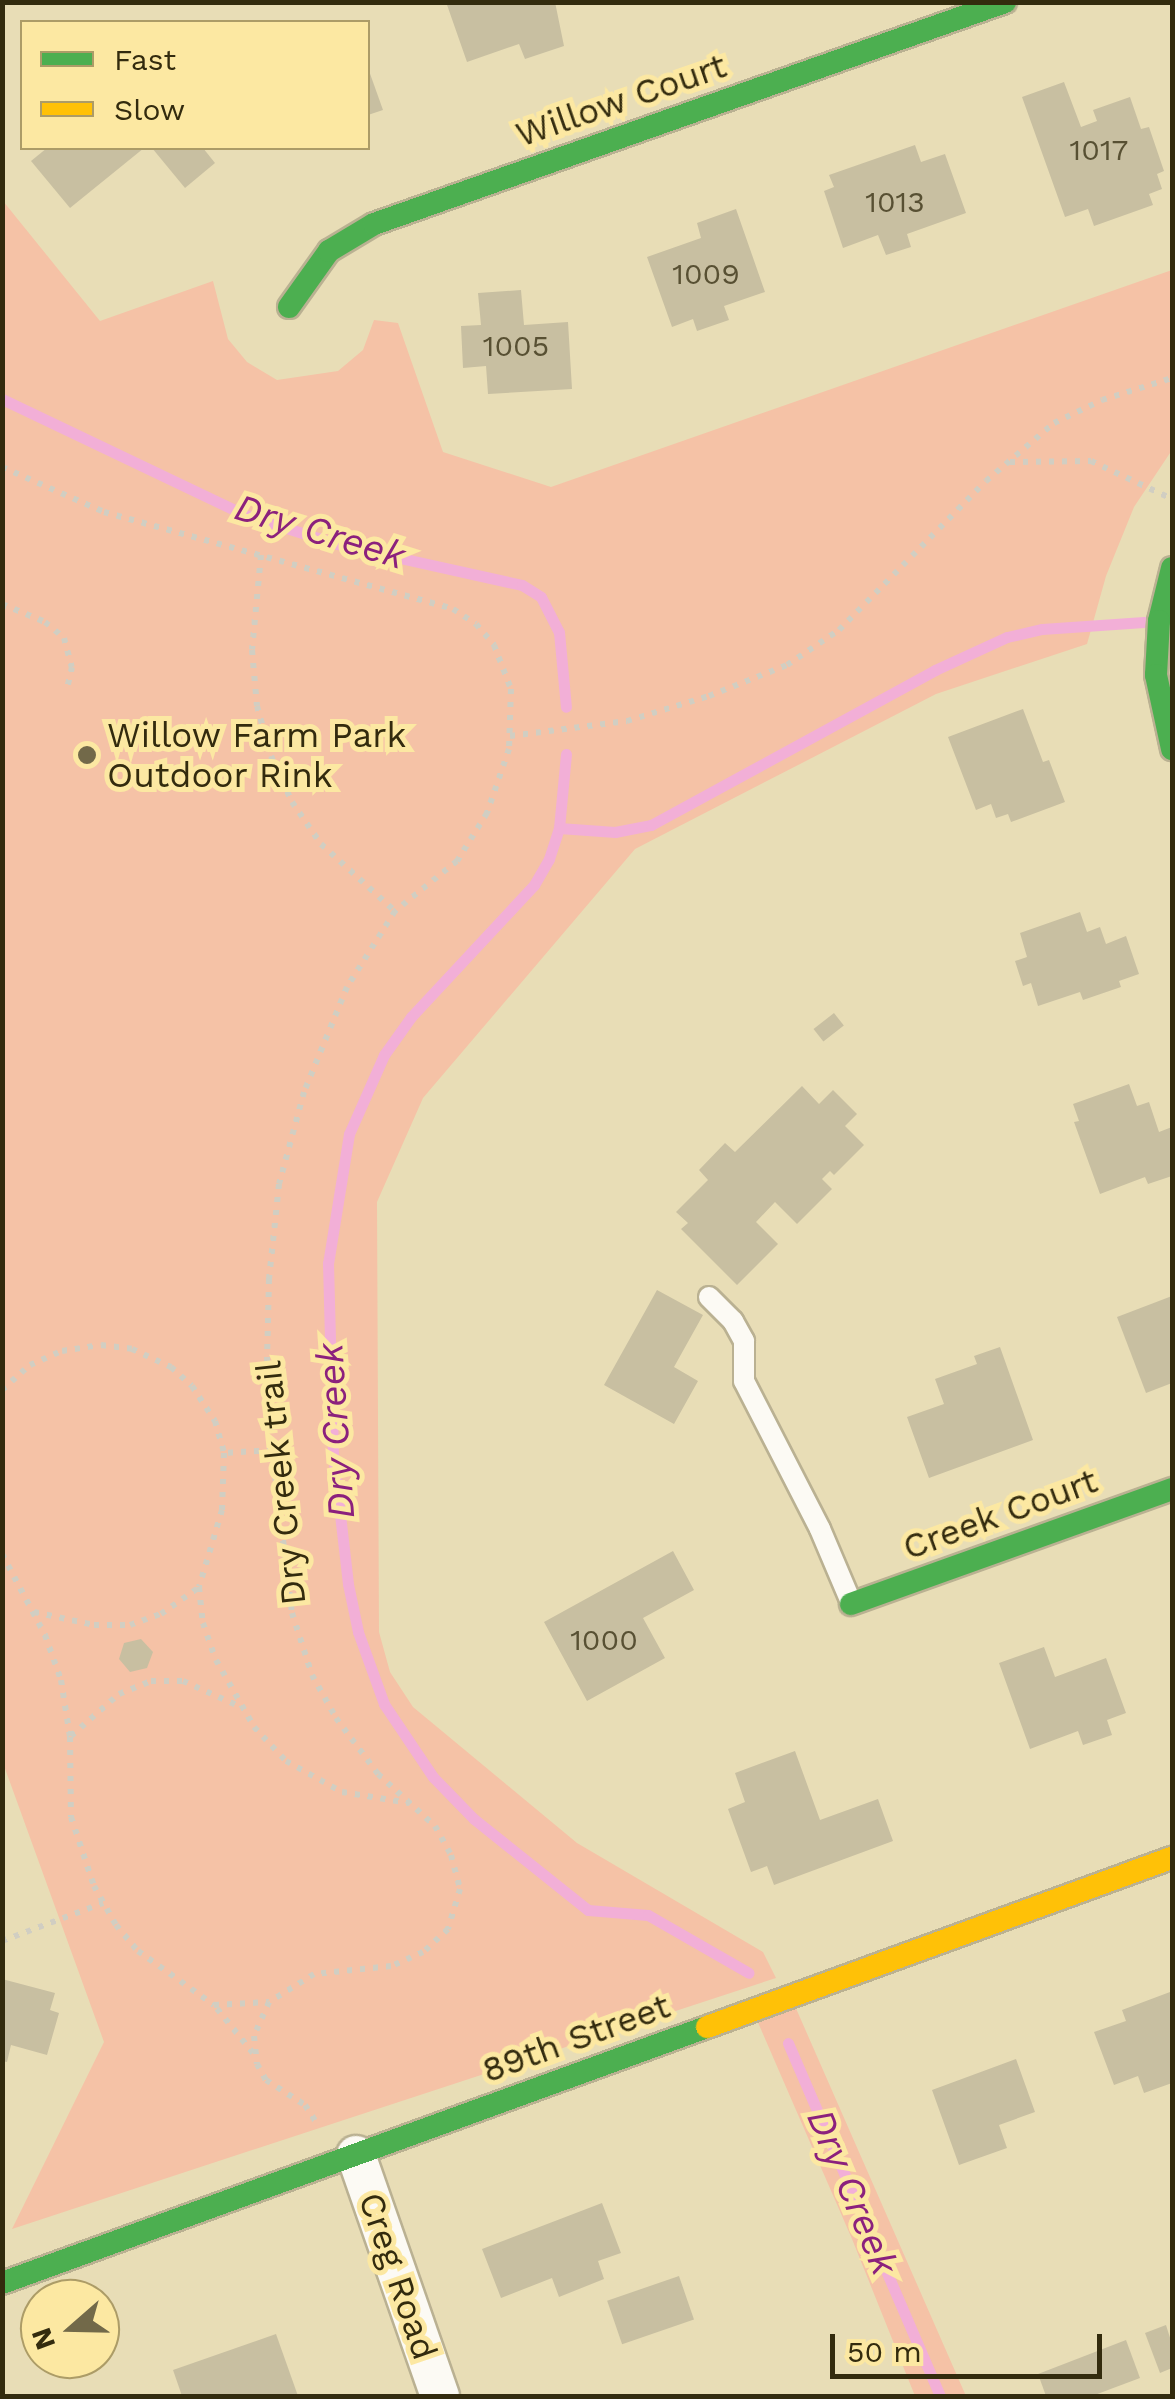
<!DOCTYPE html>
<style>
body{margin:0}
#map{position:relative;width:1175px;height:2399px;overflow:hidden;background:#e8ddb6;font-family:"Work Sans",sans-serif}
div>[style]{position:absolute}
.green>*{inset:0;background:#f5c2a6}
.stream>*{height:11px;margin:-5.5px;padding:0 5.5px;transform-origin:5.5px;border-radius:5.5px;background:#f2afd7}
.building>*{inset:0;background:#c8bfa1;transform-origin:0 0}
.path>*{height:6px;margin-top:-3px;transform-origin:0;background:repeating-linear-gradient(90deg,#d1cec2 0 5px,transparent 0 13px)}
.roads{filter:drop-shadow(2px 0 #bab192) drop-shadow(-2px 0 #bab192) drop-shadow(0 2px #bab192) drop-shadow(0 -2px #bab192)}
.lane>*{height:20px;margin:-10px;padding:0 10px;transform-origin:10px;border-radius:10px;background:#fcfaf4}
.street>*{height:38px;margin:-19px;padding:0 19px;transform-origin:19px;border-radius:19px;background:#fcfaf4}
.fast>*{height:22px;margin:-11px;padding:0 11px;transform-origin:11px;border-radius:11px;background:#4caf50}
.slow>*{height:22px;margin:-11px;padding:0 11px;transform-origin:11px;border-radius:11px;background:#ffc107}
.dots>*{width:28px;height:28px;translate:-50% -50%;box-sizing:border-box;border:5px solid #fce8a2;border-radius:50%}
span{translate:-50% -50%;white-space:nowrap;text-align:center;line-height:1.15;-webkit-text-stroke:10px #fce8a2;paint-order:stroke}
.number-label{font-size:30px;color:#585033}
.number-label span{-webkit-text-stroke-width:0}
.street-label{font-size:35px;color:#332b0e}
.poi-label{font-size:35px;color:#332b0e}
.left{translate:0 -50%;text-align:left}
.water-label{font-size:38px;color:#8b217d;font-style:italic}
.frame{position:absolute;inset:0;border:5px solid #332b0e;pointer-events:none}
.legend{position:absolute;left:20px;top:20px;width:350px;height:130px;box-sizing:border-box;background:#fce8a2;border:2px solid #ac9c67;margin:0;padding:12px 18px;list-style:none;font-size:30px;color:#332b0e}
.legend li{display:flex;align-items:center;gap:20px;height:50px}
.legend b{width:50px;border:2px solid #ac9c67}
.north{position:absolute;left:20px;top:2279px;width:100px;height:100px;box-sizing:border-box;background:#fce8a2;border:2px solid #ac9c67;border-radius:50%;rotate:250deg;font-size:28px;font-weight:700;line-height:40px;text-align:center;color:#332b0e}
.north::after{content:'';display:block;margin:auto;width:35px;height:45px;background:#726949;clip-path:polygon(50% 0,100% 100%,50% 72%,0 100%)}
.scale{position:absolute;left:830px;top:2334px;width:272px;height:45px;box-sizing:border-box;border:5px solid #332b0e;border-top:0;padding-left:12px;font-size:30px;line-height:35px;white-space:nowrap;color:#332b0e;-webkit-text-stroke:8px #fce8a2;paint-order:stroke}
</style>
<div id="map">
<div class="green">
<div style="clip-path:polygon(3px 201px,100px 321px,213px 281px,228px 339px,247px 362px,277px 380px,338px 371px,363px 350px,374px 320px,398px 323px,443px 452px,551px 487px,1172px 270px,1172px 450px,1134px 507px,1106px 576px,1087px 644px,936px 694px,635px 849px,423px 1098px,377px 1202px,379px 1632px,390px 1672px,413px 1707px,577px 1843px,763px 1952px,776px 1978px,12px 2229px,104px 2042px,3px 1763px)"></div>
<div style="clip-path:polygon(791px 1997px,966px 2396px,915px 2396px,852px 2239px,753px 2011px)"></div>
</div>
<div class="stream">
<div style="left:2px;top:399px;width:269px;rotate:25.5deg"></div>
<div style="left:245px;top:515px;width:96px;rotate:17.5deg"></div>
<div style="left:337px;top:544px;width:189px;rotate:12.5deg"></div>
<div style="left:522px;top:585px;width:22px;rotate:32deg"></div>
<div style="left:541px;top:597px;width:39px;rotate:63deg"></div>
<div style="left:559px;top:632px;width:75px;rotate:84.7deg"></div>
<div style="left:566px;top:754px;width:74px;rotate:95.4deg"></div>
<div style="left:559px;top:828px;width:33px;rotate:108deg"></div>
<div style="left:549px;top:859px;width:30px;rotate:120deg"></div>
<div style="left:534px;top:885px;width:180px;rotate:133deg"></div>
<div style="left:411px;top:1017px;width:47px;rotate:125.4deg"></div>
<div style="left:384px;top:1055px;width:86px;rotate:113.9deg"></div>
<div style="left:349px;top:1134px;width:131px;rotate:99.2deg"></div>
<div style="left:328px;top:1263px;width:191px;rotate:88.5deg"></div>
<div style="left:333px;top:1454px;width:131px;rotate:83.4deg"></div>
<div style="left:348px;top:1584px;width:49px;rotate:78.2deg"></div>
<div style="left:358px;top:1632px;width:77px;rotate:70.1deg"></div>
<div style="left:384px;top:1704px;width:88px;rotate:56.1deg"></div>
<div style="left:433px;top:1777px;width:59px;rotate:45.7deg"></div>
<div style="left:474px;top:1819px;width:146px;rotate:38.6deg"></div>
<div style="left:588px;top:1910px;width:60px;rotate:4.8deg"></div>
<div style="left:648px;top:1915px;width:116px;rotate:29.9deg"></div>
<div style="left:559px;top:828px;width:56px;rotate:4.1deg"></div>
<div style="left:615px;top:832px;width:37px;rotate:-11deg"></div>
<div style="left:651px;top:825px;width:324px;rotate:-28.6deg"></div>
<div style="left:935px;top:670px;width:79px;rotate:-24.6deg"></div>
<div style="left:1007px;top:637px;width:36px;rotate:-13deg"></div>
<div style="left:1042px;top:629px;width:102px;rotate:-3.9deg"></div>
<div style="left:788px;top:2043px;width:384px;rotate:66.7deg"></div>
</div>
<div class="building">
<div style="clip-path:polygon(446px 2px,555px 2px,564px 46px,525px 59px,519px 44px,467px 62px)"></div>
<div style="clip-path:polygon(368px 68px,383px 110px,368px 115px)"></div>
<div style="clip-path:polygon(1064px 82px,1081px 127px,1097px 121px,1093px 110px,1130px 97px,1141px 129px,1149px 127px,1164px 171px,1157px 174px,1162px 189px,1149px 194px,1153px 205px,1094px 226px,1088px 209px,1065px 217px,1022px 97px)"></div>
<div style="clip-path:polygon(915px 145px,921px 162px,945px 154px,966px 213px,907px 234px,911px 247px,886px 255px,878px 235px,843px 248px,824px 191px,834px 187px,829px 175px)"></div>
<div style="clip-path:polygon(47px 148px,144px 148px,70px 208px,31px 161px)"></div>
<div style="clip-path:polygon(152px 148px,203px 148px,215px 163px,185px 188px)"></div>
<div style="clip-path:polygon(736px 209px,765px 292px,724px 306px,729px 320px,697px 331px,693px 319px,672px 327px,647px 257px,701px 238px,697px 223px)"></div>
<div style="clip-path:polygon(521px 290px,524px 325px,568px 322px,572px 389px,488px 394px,486px 366px,463px 368px,461px 326px,481px 325px,478px 293px)"></div>
<div style="clip-path:polygon(1023px 709px,1043px 762px,1049px 760px,1065px 802px,1011px 822px,1008px 814px,996px 818px,991px 804px,976px 810px,948px 737px)"></div>
<div style="clip-path:polygon(1080px 912px,1087px 932px,1100px 927px,1106px 944px,1126px 936px,1139px 974px,1119px 981px,1121px 987px,1083px 1000px,1080px 992px,1038px 1006px,1031px 983px,1023px 986px,1015px 961px,1027px 957px,1020px 933px)"></div>
<div style="left:834px;top:1013px;width:16px;height:26px;rotate:52deg"></div>
<div style="clip-path:polygon(1129px 1084px,1137px 1106px,1149px 1102px,1159px 1132px,1172px 1127px,1172px 1176px,1148px 1184px,1145px 1177px,1100px 1194px,1074px 1122px,1079px 1121px,1073px 1104px)"></div>
<div style="clip-path:polygon(802px 1086px,819px 1104px,833px 1090px,857px 1114px,845px 1126px,864px 1145px,834px 1175px,830px 1171px,822px 1179px,832px 1189px,797px 1224px,775px 1202px,756px 1222px,778px 1244px,737px 1285px,681px 1229px,688px 1223px,676px 1212px,708px 1180px,699px 1170px,725px 1143px,735px 1152px)"></div>
<div style="clip-path:polygon(657px 1290px,703px 1315px,674px 1367px,698px 1381px,674px 1424px,604px 1385px)"></div>
<div style="clip-path:polygon(1172px 1296px,1172px 1383px,1146px 1393px,1117px 1317px)"></div>
<div style="clip-path:polygon(1000px 1347px,1033px 1440px,929px 1478px,907px 1417px,944px 1404px,935px 1379px,977px 1364px,974px 1356px)"></div>
<div style="clip-path:polygon(673px 1551px,694px 1590px,643px 1618px,665px 1658px,587px 1701px,544px 1622px)"></div>
<div style="clip-path:polygon(141px 1639px,153px 1652px,147px 1668px,130px 1672px,119px 1659px,124px 1643px)"></div>
<div style="clip-path:polygon(1044px 1647px,1055px 1677px,1106px 1658px,1126px 1713px,1107px 1720px,1112px 1735px,1083px 1745px,1078px 1731px,1030px 1749px,999px 1663px)"></div>
<div style="clip-path:polygon(795px 1751px,820px 1820px,878px 1799px,893px 1841px,774px 1885px,767px 1866px,751px 1872px,728px 1809px,745px 1802px,735px 1773px)"></div>
<div style="clip-path:polygon(2px 1979px,55px 1993px,50px 2010px,59px 2013px,47px 2055px,11px 2045px,7px 2062px,2px 2061px)"></div>
<div style="clip-path:polygon(1170px 1992px,1172px 2083px,1144px 2093px,1138px 2076px,1114px 2085px,1094px 2032px,1126px 2021px,1122px 2010px)"></div>
<div style="clip-path:polygon(1016px 2059px,1035px 2112px,999px 2125px,1007px 2148px,959px 2165px,932px 2090px)"></div>
<div style="clip-path:polygon(602px 2203px,621px 2253px,598px 2261px,604px 2279px,559px 2297px,552px 2278px,501px 2298px,482px 2249px)"></div>
<div style="left:679px;top:2276px;width:46px;height:76px;rotate:71deg"></div>
<div style="clip-path:polygon(1166px 2325px,1172px 2344px,1172px 2368px,1160px 2373px,1145px 2333px)"></div>
<div style="clip-path:polygon(276px 2334px,298px 2396px,182px 2396px,173px 2370px)"></div>
<div style="clip-path:polygon(1126px 2340px,1140px 2378px,1092px 2396px,1046px 2396px,1038px 2374px)"></div>
</div>
<div class="path">
<div style="left:1010px;top:462px;width:81px;rotate:-0.7deg"></div>
<div style="left:1091px;top:461px;width:89px;rotate:25.1deg"></div>
<div style="left:2px;top:467px;width:111px;rotate:23.8deg"></div>
<div style="left:104px;top:512px;width:362px;rotate:15.5deg"></div>
<div style="left:453px;top:609px;width:27px;rotate:33deg"></div>
<div style="left:476px;top:624px;width:28px;rotate:49deg"></div>
<div style="left:494px;top:645px;width:47px;rotate:68.9deg"></div>
<div style="left:511px;top:689px;width:60px;rotate:91.9deg"></div>
<div style="left:509px;top:749px;width:68px;rotate:109deg"></div>
<div style="left:487px;top:813px;width:57px;rotate:122deg"></div>
<div style="left:457px;top:861px;width:80px;rotate:141.1deg"></div>
<div style="left:395px;top:911px;width:90px;rotate:122.3deg"></div>
<div style="left:347px;top:987px;width:113px;rotate:112.3deg"></div>
<div style="left:304px;top:1092px;width:95px;rotate:105.2deg"></div>
<div style="left:279px;top:1184px;width:96px;rotate:96deg"></div>
<div style="left:269px;top:1279px;width:81px;rotate:91.4deg"></div>
<div style="left:267px;top:1360px;width:90px;rotate:86.8deg"></div>
<div style="left:272px;top:1450px;width:164px;rotate:83deg"></div>
<div style="left:292px;top:1613px;width:65px;rotate:72.1deg"></div>
<div style="left:312px;top:1675px;width:49px;rotate:60.8deg"></div>
<div style="left:336px;top:1718px;width:70px;rotate:53.1deg"></div>
<div style="left:378px;top:1774px;width:77px;rotate:42.4deg"></div>
<div style="left:435px;top:1826px;width:33px;rotate:61deg"></div>
<div style="left:451px;top:1855px;width:35px;rotate:75deg"></div>
<div style="left:460px;top:1889px;width:42px;rotate:106.7deg"></div>
<div style="left:448px;top:1929px;width:34px;rotate:137deg"></div>
<div style="left:423px;top:1952px;width:35px;rotate:156deg"></div>
<div style="left:391px;top:1966px;width:77px;rotate:174.1deg"></div>
<div style="left:314px;top:1974px;width:53px;rotate:148.1deg"></div>
<div style="left:269px;top:2002px;width:37px;rotate:114deg"></div>
<div style="left:254px;top:2036px;width:28px;rotate:84deg"></div>
<div style="left:257px;top:2064px;width:18px;rotate:61deg"></div>
<div style="left:266px;top:2080px;width:46px;rotate:32.7deg"></div>
<div style="left:305px;top:2105px;width:20px;rotate:57deg"></div>
<div style="left:261px;top:555px;width:95px;rotate:95.4deg"></div>
<div style="left:252px;top:650px;width:56px;rotate:84.9deg"></div>
<div style="left:257px;top:706px;width:52px;rotate:74.4deg"></div>
<div style="left:271px;top:756px;width:51px;rotate:65.5deg"></div>
<div style="left:292px;top:802px;width:51px;rotate:55.4deg"></div>
<div style="left:321px;top:844px;width:100px;rotate:42.2deg"></div>
<div style="left:2px;top:604px;width:47px;rotate:22.7deg"></div>
<div style="left:45px;top:622px;width:25px;rotate:40deg"></div>
<div style="left:64px;top:638px;width:30px;rotate:75deg"></div>
<div style="left:72px;top:667px;width:23px;rotate:103deg"></div>
<div style="left:510px;top:736px;width:118px;rotate:-7.3deg"></div>
<div style="left:627px;top:721px;width:86px;rotate:-17deg"></div>
<div style="left:709px;top:696px;width:84px;rotate:-21.7deg"></div>
<div style="left:787px;top:665px;width:63px;rotate:-33.9deg"></div>
<div style="left:839px;top:630px;width:209px;rotate:-45.4deg"></div>
<div style="left:986px;top:481px;width:89px;rotate:-40.5deg"></div>
<div style="left:1054px;top:423px;width:53px;rotate:-25.6deg"></div>
<div style="left:1102px;top:400px;width:73px;rotate:-17.4deg"></div>
<div style="left:2px;top:1390px;width:38px;rotate:-42deg"></div>
<div style="left:30px;top:1365px;width:35px;rotate:-24deg"></div>
<div style="left:62px;top:1351px;width:39px;rotate:-9deg"></div>
<div style="left:101px;top:1345px;width:31px;rotate:7deg"></div>
<div style="left:132px;top:1349px;width:43px;rotate:24.8deg"></div>
<div style="left:171px;top:1367px;width:28px;rotate:42deg"></div>
<div style="left:192px;top:1386px;width:42px;rotate:56.7deg"></div>
<div style="left:215px;top:1421px;width:33px;rotate:74deg"></div>
<div style="left:272px;top:1450px;width:48px;rotate:176.4deg"></div>
<div style="left:224px;top:1453px;width:57px;rotate:92deg"></div>
<div style="left:222px;top:1510px;width:80px;rotate:106.6deg"></div>
<div style="left:199px;top:1587px;width:36px;rotate:84deg"></div>
<div style="left:203px;top:1623px;width:39px;rotate:71deg"></div>
<div style="left:216px;top:1660px;width:77px;rotate:60.4deg"></div>
<div style="left:254px;top:1727px;width:47px;rotate:46.7deg"></div>
<div style="left:286px;top:1761px;width:64px;rotate:29deg"></div>
<div style="left:342px;top:1792px;width:68px;rotate:9.3deg"></div>
<div style="left:2px;top:1554px;width:92px;rotate:62deg"></div>
<div style="left:45px;top:1635px;width:48px;rotate:70.4deg"></div>
<div style="left:61px;top:1680px;width:58px;rotate:81deg"></div>
<div style="left:70px;top:1737px;width:80px;rotate:89.3deg"></div>
<div style="left:71px;top:1817px;width:73px;rotate:71.6deg"></div>
<div style="left:94px;top:1886px;width:45px;rotate:60.6deg"></div>
<div style="left:116px;top:1925px;width:34px;rotate:50deg"></div>
<div style="left:138px;top:1951px;width:93px;rotate:35.4deg"></div>
<div style="left:34px;top:1612px;width:61px;rotate:12.2deg"></div>
<div style="left:94px;top:1625px;width:36px"></div>
<div style="left:130px;top:1625px;width:33px;rotate:-20deg"></div>
<div style="left:161px;top:1614px;width:45px;rotate:-35.1deg"></div>
<div style="left:71px;top:1736px;width:64px;rotate:-41.2deg"></div>
<div style="left:119px;top:1694px;width:35px;rotate:-22deg"></div>
<div style="left:151px;top:1681px;width:32px"></div>
<div style="left:183px;top:1681px;width:61px;rotate:24.1deg"></div>
<div style="left:2px;top:1941px;width:108px;rotate:-20.6deg"></div>
<div style="left:253px;top:2053px;width:62px;rotate:-129.1deg"></div>
<div style="left:214px;top:2005px;width:54px;rotate:-3.2deg"></div>
</div>
<div class="roads">
<div class="lane">
<div style="left:709px;top:1297px;width:34px;rotate:45deg"></div>
<div style="left:733px;top:1321px;width:23px;rotate:61deg"></div>
<div style="left:744px;top:1341px;width:40px;rotate:90deg"></div>
<div style="left:744px;top:1381px;width:166px;rotate:62.8deg"></div>
<div style="left:820px;top:1529px;width:79px;rotate:67deg"></div>
</div>
<div class="street">
<div style="left:356px;top:2155px;width:255px;rotate:70.8deg"></div>
</div>
<div class="fast">
<div style="left:289px;top:307px;width:69px;rotate:-54.5deg"></div>
<div style="left:329px;top:251px;width:52px;rotate:-31deg"></div>
<div style="left:374px;top:224px;width:669px;rotate:-19.38deg"></div>
<div style="left:1172px;top:568px;width:55px;rotate:103.8deg"></div>
<div style="left:1159px;top:621px;width:54px;rotate:93.2deg"></div>
<div style="left:1156px;top:675px;width:76px;rotate:77.8deg"></div>
<div style="left:851px;top:1604px;width:341px;rotate:-19.7deg"></div>
<div style="left:2px;top:2283px;width:750px;rotate:-19.96deg"></div>
</div>
<div class="slow">
<div style="left:707px;top:2027px;width:495px;rotate:-20deg"></div>
</div>
</div>
<div class="dots">
<div style="left:87px;top:755px;background:#726949"></div>
</div>
<div class="number-label">
<span style="left:1099px;top:150px">1017</span>
<span style="left:895px;top:202px">1013</span>
<span style="left:706px;top:274px">1009</span>
<span style="left:516px;top:346px">1005</span>
<span style="left:604px;top:1640px">1000</span>
</div>
<div class="street-label">
<span style="left:621px;top:100px;rotate:-19deg">Willow Court</span>
<span style="left:281px;top:1483px;rotate:-96deg">Dry Creek trail</span>
<span style="left:1000px;top:1514px;rotate:-20deg">Creek Court</span>
<span style="left:576px;top:2038px;rotate:-20deg">89th Street</span>
<span style="left:398px;top:2276px;rotate:71deg">Creg Road</span>
</div>
<div class="poi-label">
<span class="left" style="left:107px;top:755px">Willow Farm Park<br>Outdoor Rink</span>
</div>
<div class="water-label">
<span style="left:320px;top:532px;rotate:17deg">Dry Creek</span>
<span style="left:336px;top:1431px;rotate:-94deg">Dry Creek</span>
<span style="left:852px;top:2192px;rotate:67deg">Dry Creek</span>
</div>
<div class="frame"></div>
<ul class="legend">
<li><b style="height:12px;background:#4caf50"></b>Fast</li>
<li><b style="height:12px;background:#ffc107"></b>Slow</li>
</ul>
<div class="north">N</div>
<div class="scale">50 m</div>
</div>
